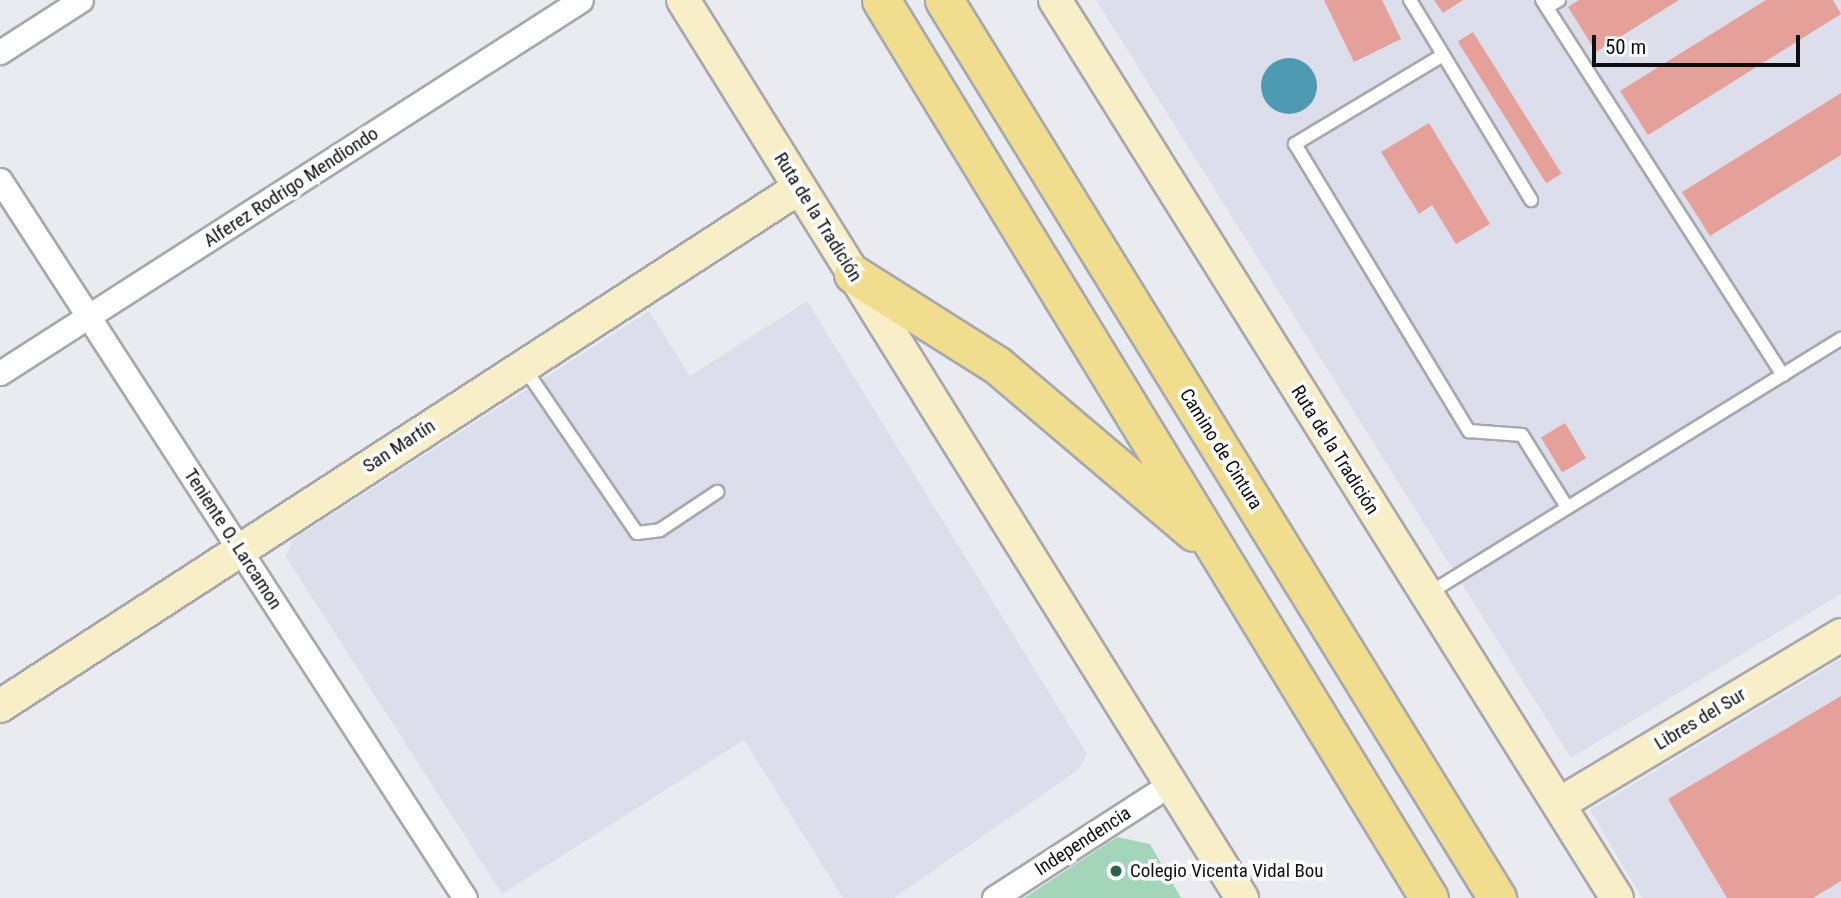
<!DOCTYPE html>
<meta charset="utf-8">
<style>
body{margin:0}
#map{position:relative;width:1841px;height:898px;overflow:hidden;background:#eaebf1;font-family:"Roboto Condensed",sans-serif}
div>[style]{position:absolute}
.built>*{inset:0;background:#dcdfeb}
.green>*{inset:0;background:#a3d6b9}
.water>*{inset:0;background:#4f9ab3}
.round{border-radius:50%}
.building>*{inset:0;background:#e4a099;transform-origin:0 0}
.roads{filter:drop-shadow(2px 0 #a7a8ad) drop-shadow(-2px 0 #a7a8ad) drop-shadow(0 2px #a7a8ad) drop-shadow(0 -2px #a7a8ad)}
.lane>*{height:12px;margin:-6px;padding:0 6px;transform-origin:6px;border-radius:6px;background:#fff}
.street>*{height:23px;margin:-11.5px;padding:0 11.5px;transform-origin:11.5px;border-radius:11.5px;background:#fff}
.secondary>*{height:32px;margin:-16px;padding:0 16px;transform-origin:16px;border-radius:16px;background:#f8eec7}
.primary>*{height:37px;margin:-18.5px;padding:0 18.5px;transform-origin:18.5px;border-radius:18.5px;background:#f1dd8e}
.dots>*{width:19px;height:19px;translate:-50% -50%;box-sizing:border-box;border:4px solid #fff;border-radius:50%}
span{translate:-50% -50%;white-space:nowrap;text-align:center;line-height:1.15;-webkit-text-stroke:7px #fff;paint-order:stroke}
.street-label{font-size:19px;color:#0e0e10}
.poi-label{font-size:19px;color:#0e0e10}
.left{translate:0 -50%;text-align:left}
.scale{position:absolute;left:1592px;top:35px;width:208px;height:32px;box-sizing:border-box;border:4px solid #0e0e10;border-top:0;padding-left:9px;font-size:21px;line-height:24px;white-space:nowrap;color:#0e0e10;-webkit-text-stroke:5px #fff;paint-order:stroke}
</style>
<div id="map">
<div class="built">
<div style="clip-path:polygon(1096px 0,1841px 0,1841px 594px,1571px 758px)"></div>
<div style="clip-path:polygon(807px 301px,1087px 754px,1078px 770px,894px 898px,843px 898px,744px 740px,502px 894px,286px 557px,292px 540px,649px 311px,690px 376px)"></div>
<div style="clip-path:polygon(1841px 659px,1841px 898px,1642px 898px,1590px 810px)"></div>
</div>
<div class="green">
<div style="clip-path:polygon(1117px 837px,1150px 844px,1181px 898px,1024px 898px)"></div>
</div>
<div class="water">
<div class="round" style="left:1261px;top:58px;width:56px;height:56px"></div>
</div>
<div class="building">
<div style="clip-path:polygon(1324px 0,1382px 0,1401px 39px,1354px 62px)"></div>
<div style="clip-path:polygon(1434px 0,1463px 0,1443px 13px)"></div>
<div style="clip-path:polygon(1579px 0,1679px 0,1596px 52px,1568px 7px)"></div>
<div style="clip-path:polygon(1766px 0,1833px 0,1841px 14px,1648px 135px,1620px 91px)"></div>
<div style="left:1473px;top:32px;width:167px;height:18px;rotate:58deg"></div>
<div style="clip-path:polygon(1841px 93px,1841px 155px,1710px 236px,1682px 192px)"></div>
<div style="clip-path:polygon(1429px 123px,1490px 224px,1456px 244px,1432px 205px,1419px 214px,1381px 152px)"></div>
<div style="left:1565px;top:423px;width:41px;height:28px;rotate:59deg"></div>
<div style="clip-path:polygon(1841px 696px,1841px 881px,1813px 898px,1727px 898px,1668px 799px)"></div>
</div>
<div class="roads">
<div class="lane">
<div style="left:1410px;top:0;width:234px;rotate:58.8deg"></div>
<div style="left:1542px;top:0;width:446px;rotate:57.3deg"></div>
<div style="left:1547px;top:7px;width:14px;rotate:-30deg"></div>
<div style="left:1443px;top:55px;width:173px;rotate:149deg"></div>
<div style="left:1295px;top:144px;width:336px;rotate:58.8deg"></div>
<div style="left:1469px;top:431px;width:53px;rotate:4.3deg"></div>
<div style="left:1522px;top:435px;width:85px;rotate:58deg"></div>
<div style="left:523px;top:366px;width:202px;rotate:55.7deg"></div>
<div style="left:637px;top:533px;width:23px;rotate:-7deg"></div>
<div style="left:660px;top:530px;width:69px;rotate:-33.7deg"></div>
<div style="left:1426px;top:595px;width:488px;rotate:-31.7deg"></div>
</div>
<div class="street">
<div style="left:0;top:52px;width:96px;rotate:-32.7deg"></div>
<div style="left:0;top:180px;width:855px;rotate:57.07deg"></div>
<div style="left:0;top:373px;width:690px;rotate:-32.7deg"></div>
<div style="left:994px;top:898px;width:212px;rotate:-32.9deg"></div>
</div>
<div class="secondary">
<div style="left:683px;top:0;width:1058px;rotate:58.1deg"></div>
<div style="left:1055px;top:0;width:1059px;rotate:57.96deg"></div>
<div style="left:0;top:706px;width:952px;rotate:-32.96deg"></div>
<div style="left:1559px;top:804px;width:329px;rotate:-30.9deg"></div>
</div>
<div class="primary">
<div style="left:881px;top:0;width:1052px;rotate:58.61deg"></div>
<div style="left:944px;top:0;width:1055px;rotate:58.37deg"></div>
<div style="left:853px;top:274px;width:170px;rotate:32.3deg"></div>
<div style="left:997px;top:365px;width:258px;rotate:40.3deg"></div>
</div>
</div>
<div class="dots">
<div style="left:1116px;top:871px;background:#2c6248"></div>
</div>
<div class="street-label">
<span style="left:291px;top:187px;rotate:-33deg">Alferez Rodrigo Mendiondo</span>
<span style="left:818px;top:217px;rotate:58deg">Ruta de la Tradición</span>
<span style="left:399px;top:446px;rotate:-33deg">San Martín</span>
<span style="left:1221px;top:449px;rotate:58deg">Camino de Cintura</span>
<span style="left:1335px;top:450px;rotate:58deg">Ruta de la Tradición</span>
<span style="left:233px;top:539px;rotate:57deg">Teniente O. Larcamon</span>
<span style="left:1700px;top:719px;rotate:-31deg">Libres del Sur</span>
<span style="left:1083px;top:841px;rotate:-33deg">Independencia</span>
</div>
<div class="poi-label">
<span class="left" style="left:1130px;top:871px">Colegio Vicenta Vidal Bou</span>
</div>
<div class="scale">50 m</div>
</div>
